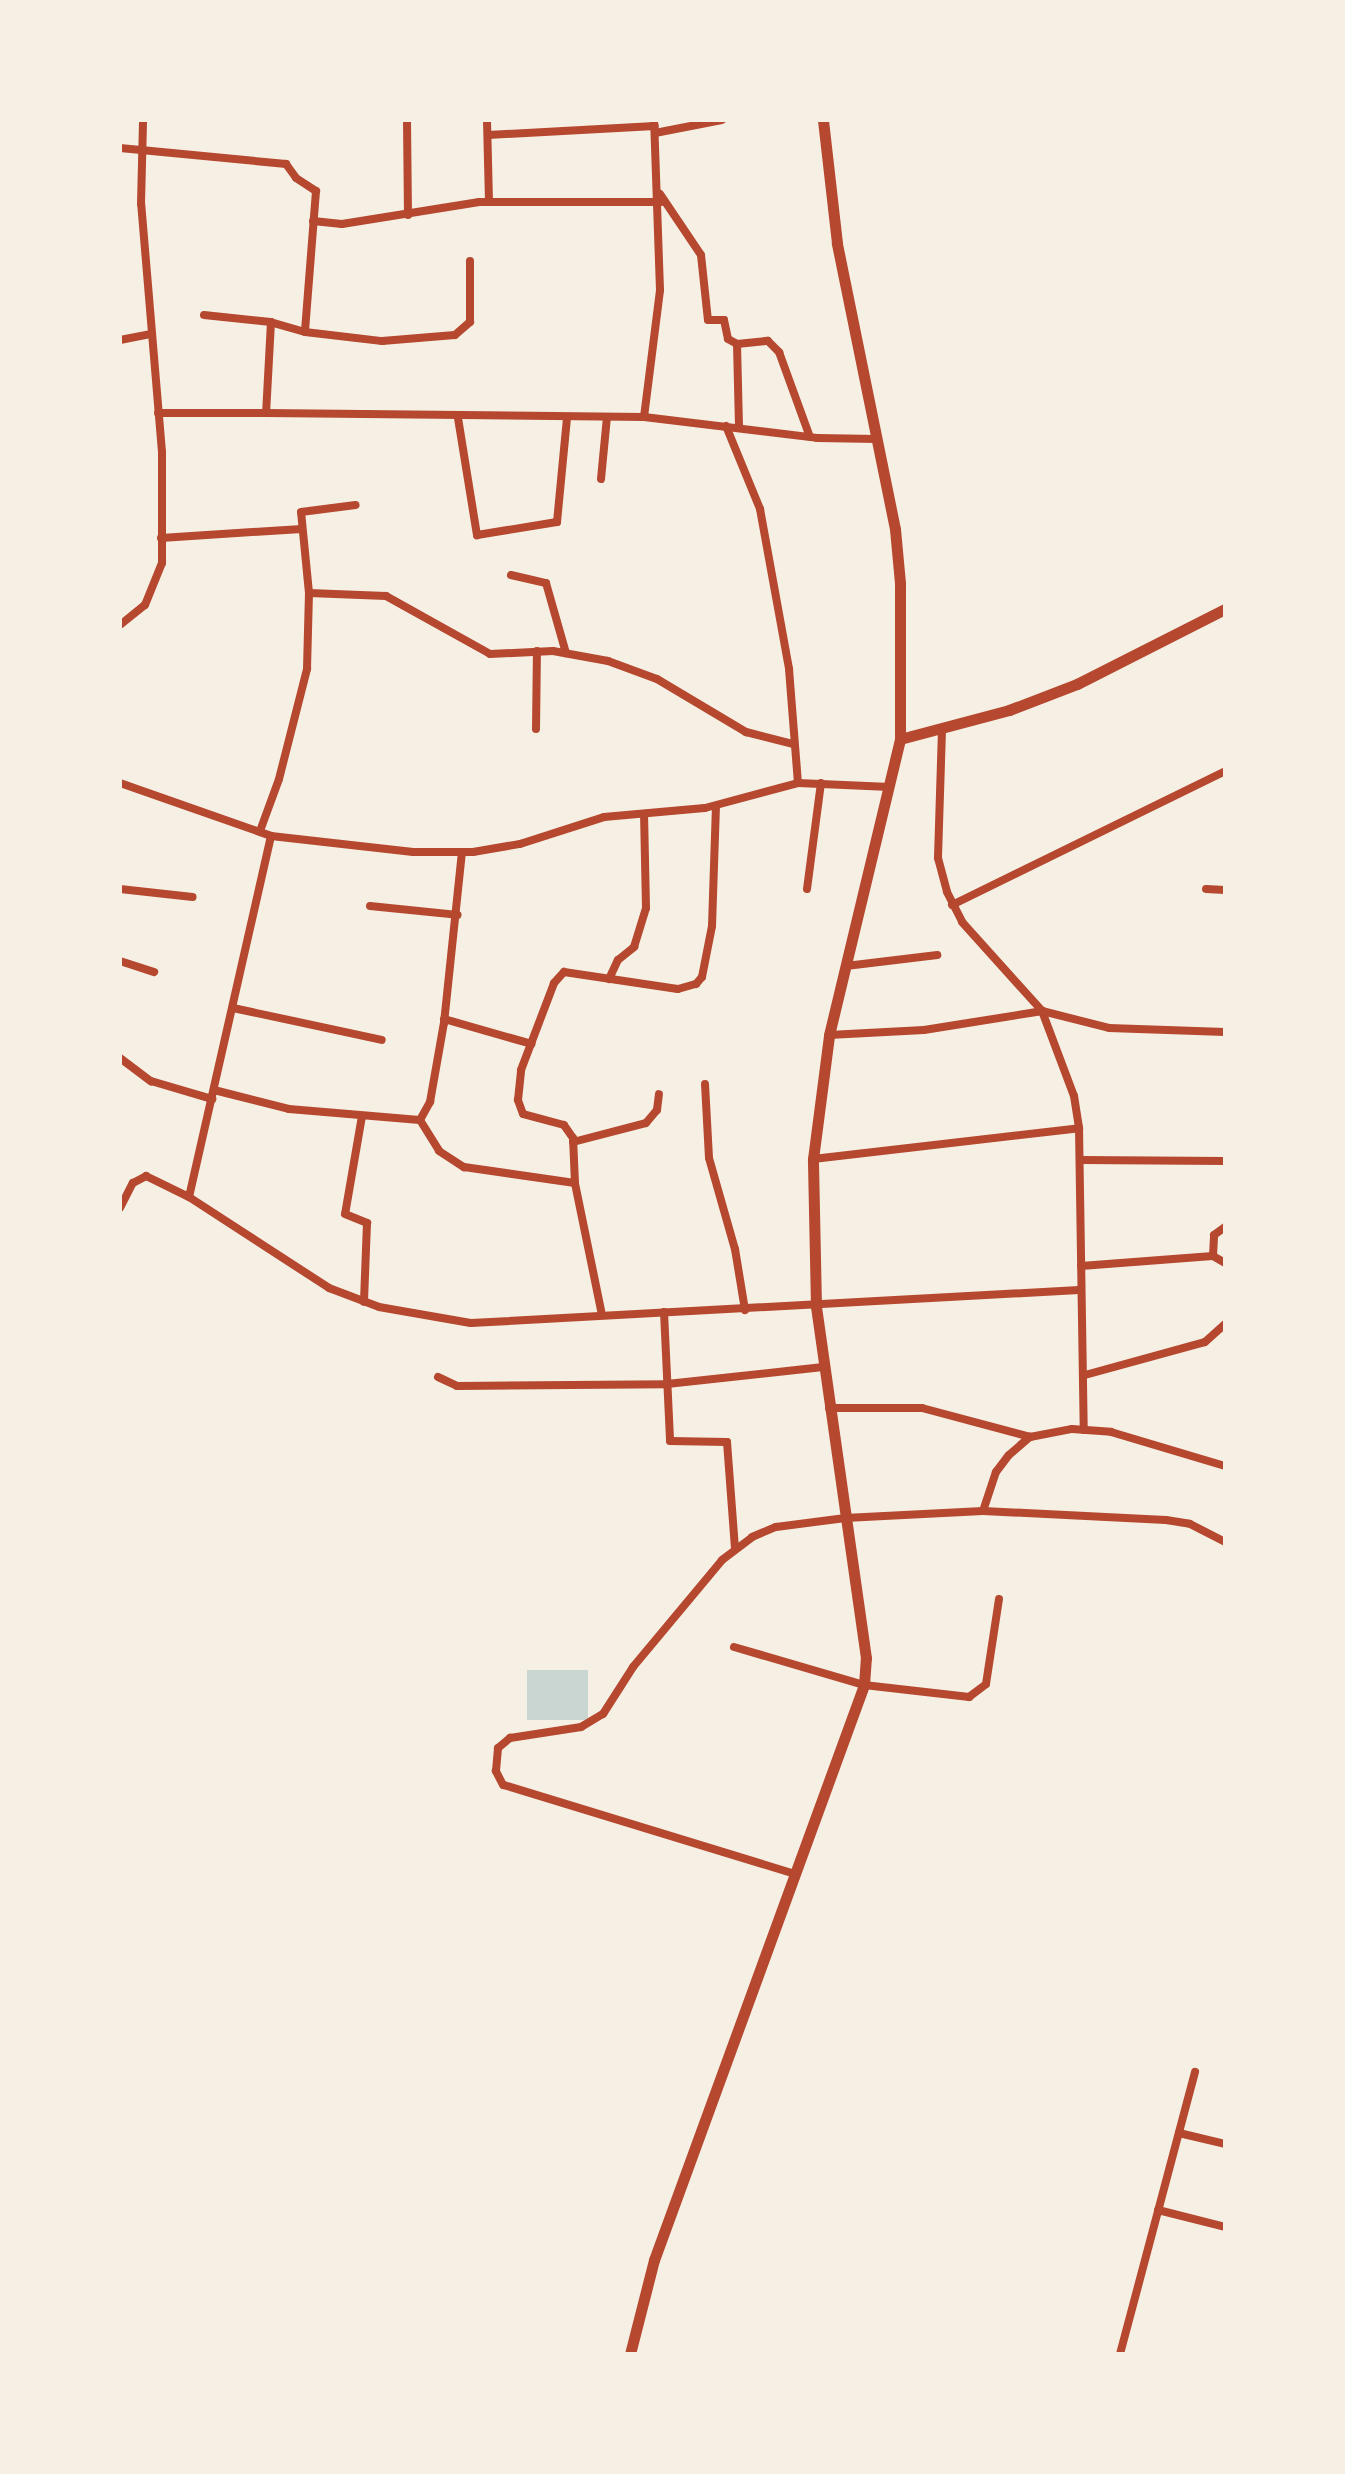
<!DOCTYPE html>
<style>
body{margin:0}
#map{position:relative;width:1345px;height:2474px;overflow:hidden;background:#f6efe4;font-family:"Roboto Condensed",sans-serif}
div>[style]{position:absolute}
.water>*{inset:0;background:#c9d6d2;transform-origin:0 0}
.minor>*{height:8px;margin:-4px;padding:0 4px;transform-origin:4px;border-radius:4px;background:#b5482f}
.tertiary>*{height:11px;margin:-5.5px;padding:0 5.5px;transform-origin:5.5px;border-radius:5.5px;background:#b5482f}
span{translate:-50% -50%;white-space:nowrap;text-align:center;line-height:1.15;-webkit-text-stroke:8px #f6efe4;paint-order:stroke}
.frame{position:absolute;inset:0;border:122px solid #f6efe4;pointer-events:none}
</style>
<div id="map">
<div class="water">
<div style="left:527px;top:1670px;width:61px;height:50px"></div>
</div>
<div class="minor">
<div style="left:407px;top:120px;width:95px;rotate:89.4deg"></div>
<div style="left:487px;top:120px;width:82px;rotate:88.6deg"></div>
<div style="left:655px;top:133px;width:68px;rotate:-11deg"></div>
<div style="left:488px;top:135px;width:167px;rotate:-3.1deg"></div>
<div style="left:120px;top:148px;width:167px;rotate:5.5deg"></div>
<div style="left:286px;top:164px;width:17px;rotate:54deg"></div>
<div style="left:296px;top:178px;width:24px;rotate:33deg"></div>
<div style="left:316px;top:191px;width:141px;rotate:94.5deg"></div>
<div style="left:305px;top:332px;width:35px;rotate:-164deg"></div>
<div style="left:271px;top:322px;width:91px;rotate:93.1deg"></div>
<div style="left:266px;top:413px;width:108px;rotate:180deg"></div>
<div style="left:660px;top:194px;width:73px;rotate:56.1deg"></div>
<div style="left:701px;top:255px;width:65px;rotate:83.9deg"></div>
<div style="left:708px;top:320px;width:16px"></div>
<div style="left:724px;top:320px;width:19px;rotate:78deg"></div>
<div style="left:728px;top:339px;width:10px;rotate:29deg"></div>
<div style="left:737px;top:344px;width:31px;rotate:-6deg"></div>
<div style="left:768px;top:341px;width:16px;rotate:45deg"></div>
<div style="left:779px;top:352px;width:90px;rotate:70deg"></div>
<div style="left:313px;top:221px;width:29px;rotate:6deg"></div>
<div style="left:342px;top:224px;width:139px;rotate:-9.1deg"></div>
<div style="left:479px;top:202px;width:182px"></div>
<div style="left:204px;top:315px;width:67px;rotate:6deg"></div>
<div style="left:305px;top:332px;width:78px;rotate:6.7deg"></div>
<div style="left:382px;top:341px;width:73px;rotate:-4.7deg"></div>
<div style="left:455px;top:335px;width:20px;rotate:-41deg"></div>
<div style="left:470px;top:322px;width:61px;rotate:-90deg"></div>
<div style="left:120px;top:340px;width:32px;rotate:-11deg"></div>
<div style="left:737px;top:344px;width:83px;rotate:88.6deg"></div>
<div style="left:266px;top:413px;width:378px;rotate:0.6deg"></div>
<div style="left:644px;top:417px;width:174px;rotate:6.9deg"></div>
<div style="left:817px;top:438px;width:60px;rotate:1deg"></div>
<div style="left:644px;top:417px;width:128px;rotate:-82.8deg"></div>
<div style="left:660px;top:290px;width:170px;rotate:-92deg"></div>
<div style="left:458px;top:418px;width:119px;rotate:80.8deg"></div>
<div style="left:477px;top:535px;width:81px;rotate:-9.2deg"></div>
<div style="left:557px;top:522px;width:104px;rotate:-84.5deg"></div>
<div style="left:726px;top:426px;width:90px;rotate:67.7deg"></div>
<div style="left:760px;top:509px;width:163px;rotate:79.7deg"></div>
<div style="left:789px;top:669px;width:114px;rotate:85.5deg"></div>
<div style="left:601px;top:479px;width:62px;rotate:-84.5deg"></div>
<div style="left:161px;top:538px;width:141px;rotate:-3.7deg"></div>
<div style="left:511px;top:575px;width:36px;rotate:13deg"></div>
<div style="left:546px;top:583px;width:73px;rotate:74.1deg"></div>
<div style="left:309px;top:593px;width:77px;rotate:2.2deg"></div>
<div style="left:386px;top:596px;width:119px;rotate:29.1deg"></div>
<div style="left:490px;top:654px;width:63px;rotate:-2.7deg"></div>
<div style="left:553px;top:651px;width:56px;rotate:10.3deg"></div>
<div style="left:608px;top:661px;width:52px;rotate:20.2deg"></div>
<div style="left:657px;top:679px;width:104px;rotate:30.8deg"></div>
<div style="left:746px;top:732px;width:49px;rotate:14.3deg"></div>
<div style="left:120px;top:625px;width:32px;rotate:-39deg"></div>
<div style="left:145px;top:605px;width:45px;rotate:-68deg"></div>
<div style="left:162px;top:563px;width:111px;rotate:-90deg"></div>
<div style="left:162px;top:452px;width:249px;rotate:-94.8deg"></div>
<div style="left:141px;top:204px;width:84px;rotate:-88.6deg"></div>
<div style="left:536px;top:729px;width:78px;rotate:-89.3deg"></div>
<div style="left:942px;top:730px;width:128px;rotate:91.8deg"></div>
<div style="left:938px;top:858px;width:35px;rotate:75deg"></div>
<div style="left:947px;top:892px;width:34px;rotate:63deg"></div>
<div style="left:962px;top:922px;width:120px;rotate:48deg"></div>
<div style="left:1042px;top:1011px;width:91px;rotate:69.4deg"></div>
<div style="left:1074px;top:1096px;width:32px;rotate:81deg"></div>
<div style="left:120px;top:783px;width:160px;rotate:19.3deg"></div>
<div style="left:271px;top:836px;width:143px;rotate:6.4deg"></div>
<div style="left:413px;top:852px;width:60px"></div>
<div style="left:473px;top:852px;width:48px;rotate:-9.7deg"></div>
<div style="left:520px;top:844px;width:88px;rotate:-17.8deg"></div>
<div style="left:604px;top:817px;width:101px;rotate:-5.1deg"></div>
<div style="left:705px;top:808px;width:96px;rotate:-15deg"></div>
<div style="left:798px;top:783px;width:92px;rotate:2.5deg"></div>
<div style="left:260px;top:831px;width:55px;rotate:-69.9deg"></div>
<div style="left:279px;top:779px;width:114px;rotate:-75.7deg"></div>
<div style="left:307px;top:669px;width:76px;rotate:-88.5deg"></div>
<div style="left:309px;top:593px;width:81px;rotate:-95.6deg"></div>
<div style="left:301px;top:512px;width:55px;rotate:-7.3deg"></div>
<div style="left:271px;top:836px;width:370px;rotate:102.8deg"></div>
<div style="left:189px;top:1197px;width:167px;rotate:33deg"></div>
<div style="left:329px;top:1288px;width:53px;rotate:20.8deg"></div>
<div style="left:379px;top:1307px;width:93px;rotate:9.9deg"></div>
<div style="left:471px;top:1323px;width:609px;rotate:-3.11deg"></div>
<div style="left:120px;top:889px;width:73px;rotate:6.3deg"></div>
<div style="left:807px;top:889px;width:107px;rotate:-82.5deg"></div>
<div style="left:1206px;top:889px;width:19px;rotate:3deg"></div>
<div style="left:952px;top:905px;width:304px;rotate:-26.1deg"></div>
<div style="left:370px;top:906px;width:88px;rotate:5.8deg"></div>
<div style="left:120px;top:961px;width:36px;rotate:18deg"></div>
<div style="left:846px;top:966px;width:92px;rotate:-6.9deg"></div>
<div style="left:609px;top:979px;width:21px;rotate:-65deg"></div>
<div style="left:618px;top:960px;width:21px;rotate:-39deg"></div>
<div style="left:634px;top:947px;width:41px;rotate:-72.9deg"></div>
<div style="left:646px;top:908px;width:94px;rotate:-91.2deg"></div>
<div style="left:233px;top:1008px;width:152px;rotate:12.1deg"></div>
<div style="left:444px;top:1019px;width:91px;rotate:15.9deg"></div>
<div style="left:829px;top:1035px;width:95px;rotate:-3deg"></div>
<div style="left:924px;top:1030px;width:120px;rotate:-9.1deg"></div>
<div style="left:1042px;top:1011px;width:69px;rotate:14.2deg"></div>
<div style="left:1109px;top:1028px;width:116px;rotate:2deg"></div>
<div style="left:120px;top:1058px;width:39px;rotate:37deg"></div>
<div style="left:151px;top:1081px;width:64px;rotate:16.4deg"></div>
<div style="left:705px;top:1084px;width:74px;rotate:86.9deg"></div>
<div style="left:709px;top:1158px;width:95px;rotate:74.1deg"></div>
<div style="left:735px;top:1249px;width:62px;rotate:80.7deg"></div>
<div style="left:214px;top:1090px;width:77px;rotate:14.2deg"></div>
<div style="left:289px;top:1109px;width:131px;rotate:4.8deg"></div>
<div style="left:420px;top:1120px;width:21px;rotate:-61deg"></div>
<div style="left:430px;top:1102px;width:80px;rotate:-80deg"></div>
<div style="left:444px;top:1023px;width:172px;rotate:-84deg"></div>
<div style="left:362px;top:1116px;width:99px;rotate:99.8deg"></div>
<div style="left:345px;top:1214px;width:24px;rotate:22deg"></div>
<div style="left:367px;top:1223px;width:79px;rotate:92.2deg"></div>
<div style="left:420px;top:1120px;width:36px;rotate:58deg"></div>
<div style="left:439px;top:1151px;width:30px;rotate:33deg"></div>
<div style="left:464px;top:1167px;width:112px;rotate:8.2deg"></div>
<div style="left:573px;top:1142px;width:75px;rotate:-14.6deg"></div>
<div style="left:646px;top:1123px;width:17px;rotate:-50deg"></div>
<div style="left:657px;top:1110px;width:16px;rotate:-83deg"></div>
<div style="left:813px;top:1159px;width:268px;rotate:-6.6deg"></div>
<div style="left:1079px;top:1128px;width:302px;rotate:89.1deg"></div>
<div style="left:1080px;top:1160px;width:145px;rotate:0.4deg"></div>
<div style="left:120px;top:1208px;width:28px;rotate:-63deg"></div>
<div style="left:133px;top:1183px;width:15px;rotate:-28deg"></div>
<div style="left:146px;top:1176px;width:48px;rotate:26deg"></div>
<div style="left:1213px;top:1256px;width:21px;rotate:-87deg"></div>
<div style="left:1214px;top:1235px;width:14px;rotate:-36deg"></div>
<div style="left:1081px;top:1266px;width:132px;rotate:-4.3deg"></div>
<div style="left:1213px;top:1256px;width:14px;rotate:30deg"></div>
<div style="left:664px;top:1312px;width:129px;rotate:87.3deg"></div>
<div style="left:670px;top:1441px;width:57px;rotate:1deg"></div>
<div style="left:727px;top:1442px;width:106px;rotate:85.7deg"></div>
<div style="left:602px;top:1315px;width:135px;rotate:-101.6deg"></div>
<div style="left:575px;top:1183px;width:45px;rotate:-92.5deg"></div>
<div style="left:573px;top:1138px;width:16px;rotate:-125deg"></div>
<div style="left:564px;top:1125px;width:42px;rotate:-165deg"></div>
<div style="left:523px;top:1114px;width:15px;rotate:-110deg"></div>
<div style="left:518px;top:1100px;width:30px;rotate:-84deg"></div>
<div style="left:521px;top:1070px;width:93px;rotate:-69.2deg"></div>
<div style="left:554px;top:983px;width:15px;rotate:-48deg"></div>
<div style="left:564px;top:972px;width:115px;rotate:8.5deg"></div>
<div style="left:678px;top:989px;width:19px;rotate:-16deg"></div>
<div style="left:696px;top:984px;width:9px;rotate:-49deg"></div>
<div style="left:702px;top:977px;width:52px;rotate:-78.9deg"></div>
<div style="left:712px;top:926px;width:120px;rotate:-88.1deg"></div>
<div style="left:1085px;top:1375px;width:124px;rotate:-15.4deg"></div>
<div style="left:1205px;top:1342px;width:27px;rotate:-42deg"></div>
<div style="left:438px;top:1377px;width:21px;rotate:25deg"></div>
<div style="left:457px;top:1386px;width:210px;rotate:-0.5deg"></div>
<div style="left:667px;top:1384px;width:157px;rotate:-6.2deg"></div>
<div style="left:829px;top:1408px;width:93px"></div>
<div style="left:922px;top:1408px;width:112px;rotate:15deg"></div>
<div style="left:983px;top:1511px;width:183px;rotate:2.8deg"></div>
<div style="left:1166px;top:1520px;width:24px;rotate:9deg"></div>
<div style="left:1190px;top:1524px;width:39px;rotate:27deg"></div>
<div style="left:734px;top:1647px;width:135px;rotate:16.3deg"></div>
<div style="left:864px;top:1685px;width:106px;rotate:6.5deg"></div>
<div style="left:969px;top:1697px;width:21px;rotate:-37deg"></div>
<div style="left:986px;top:1684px;width:86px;rotate:-81.3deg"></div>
<div style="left:795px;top:1874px;width:305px;rotate:-163deg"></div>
<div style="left:503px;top:1785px;width:16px;rotate:-117deg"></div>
<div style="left:496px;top:1771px;width:23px;rotate:-85deg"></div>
<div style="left:498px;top:1748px;width:16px;rotate:-40deg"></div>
<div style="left:510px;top:1738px;width:72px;rotate:-8.8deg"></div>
<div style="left:581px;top:1727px;width:26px;rotate:-31deg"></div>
<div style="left:603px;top:1714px;width:56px;rotate:-57.4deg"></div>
<div style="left:633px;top:1667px;width:139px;rotate:-50.2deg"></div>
<div style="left:722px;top:1560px;width:38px;rotate:-37deg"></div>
<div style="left:752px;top:1537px;width:26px;rotate:-23deg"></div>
<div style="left:776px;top:1527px;width:70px;rotate:-7.4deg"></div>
<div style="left:845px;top:1518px;width:138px;rotate:-2.9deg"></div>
<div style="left:983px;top:1511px;width:41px;rotate:-71.6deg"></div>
<div style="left:996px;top:1472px;width:21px;rotate:-53deg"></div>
<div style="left:1009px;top:1455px;width:28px;rotate:-41deg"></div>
<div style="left:1030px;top:1437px;width:43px;rotate:-10.8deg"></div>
<div style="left:1072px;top:1429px;width:39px;rotate:4deg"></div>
<div style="left:1111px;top:1432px;width:119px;rotate:16.6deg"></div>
<div style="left:1179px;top:2133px;width:47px;rotate:13.4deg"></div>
<div style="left:1158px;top:2210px;width:69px;rotate:14.2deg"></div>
<div style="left:1120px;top:2354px;width:292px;rotate:-75.1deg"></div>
</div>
<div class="tertiary">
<div style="left:900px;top:739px;width:113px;rotate:-14.9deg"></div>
<div style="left:1009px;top:710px;width:73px;rotate:-20.9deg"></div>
<div style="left:1077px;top:684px;width:166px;rotate:-26.9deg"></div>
<div style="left:630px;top:2354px;width:97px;rotate:-75.7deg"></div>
<div style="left:654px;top:2260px;width:612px;rotate:-69.94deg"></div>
<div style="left:864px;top:1685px;width:27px;rotate:-86deg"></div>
<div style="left:866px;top:1658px;width:356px;rotate:-98.1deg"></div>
<div style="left:816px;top:1306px;width:147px;rotate:-91.2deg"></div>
<div style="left:813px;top:1159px;width:125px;rotate:-82.6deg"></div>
<div style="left:829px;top:1035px;width:304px;rotate:-76.5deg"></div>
<div style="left:900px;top:739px;width:156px;rotate:-90deg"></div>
<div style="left:900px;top:583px;width:54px;rotate:-95.3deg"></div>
<div style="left:895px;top:529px;width:292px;rotate:-101.5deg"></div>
<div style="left:837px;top:243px;width:124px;rotate:-96.5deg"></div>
</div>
<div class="frame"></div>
</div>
